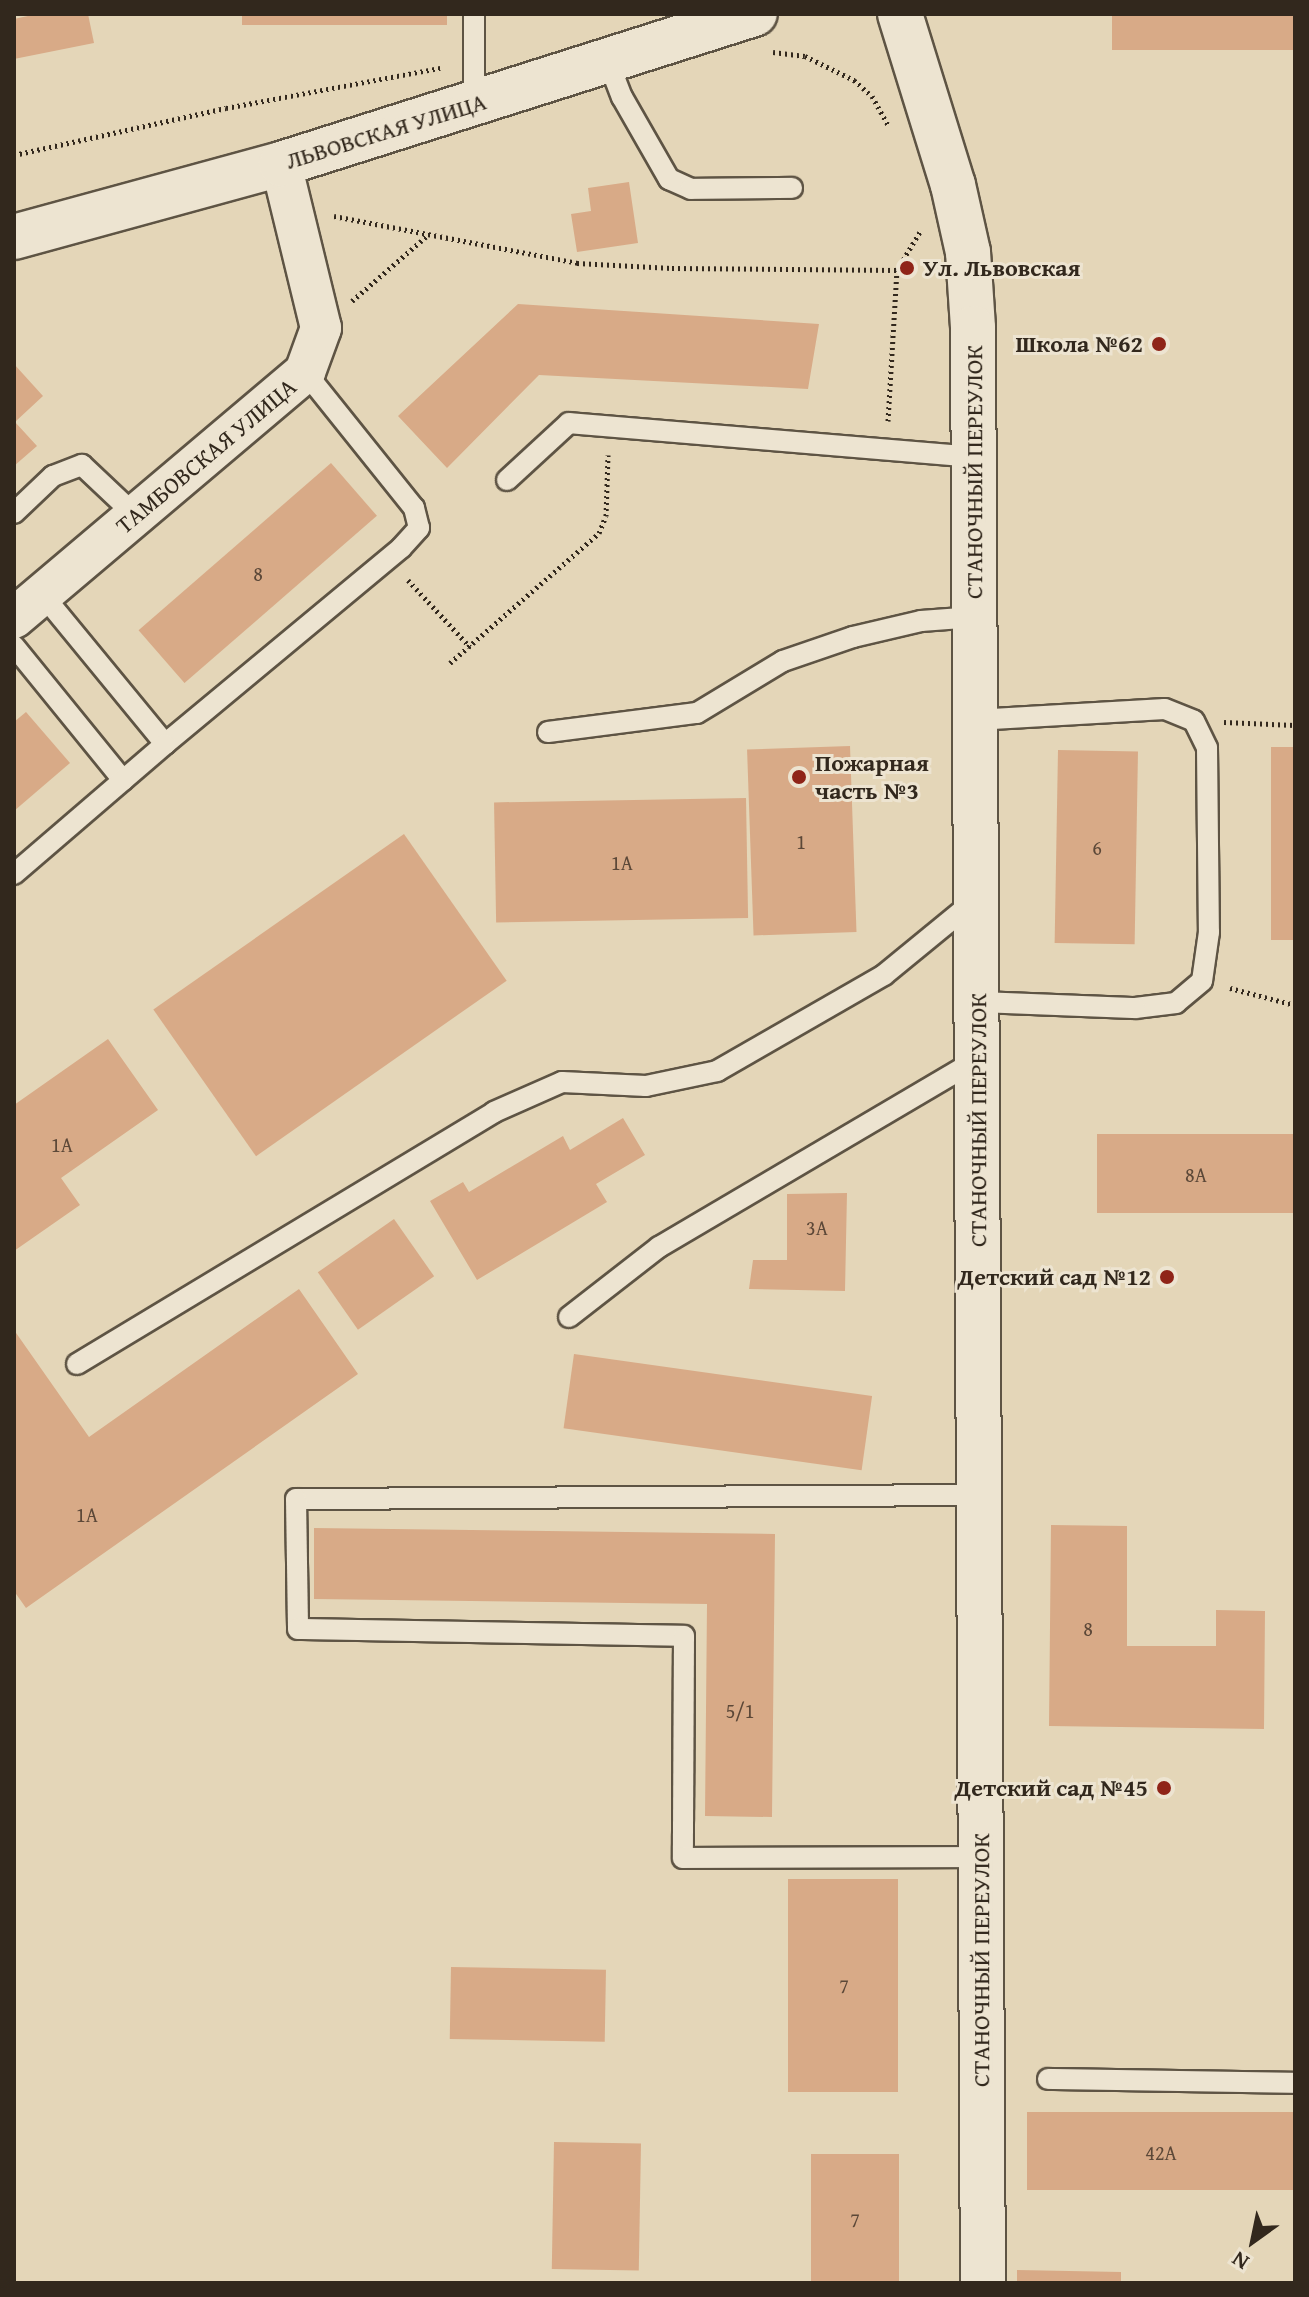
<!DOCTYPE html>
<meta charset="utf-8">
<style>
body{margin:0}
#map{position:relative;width:1309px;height:2297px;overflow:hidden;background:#e4d6b8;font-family:"Gentium Book Plus",serif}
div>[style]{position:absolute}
.building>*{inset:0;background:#d8aa87;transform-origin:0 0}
.path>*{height:5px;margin-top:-2.5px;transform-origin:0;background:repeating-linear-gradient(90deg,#32281d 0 2px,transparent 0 6px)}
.roads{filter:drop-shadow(2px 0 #5e5444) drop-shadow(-2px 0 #5e5444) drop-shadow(0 2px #5e5444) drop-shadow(0 -2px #5e5444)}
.service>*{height:20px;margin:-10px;padding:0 10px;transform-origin:10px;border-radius:10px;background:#ede4d1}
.minor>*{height:40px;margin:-20px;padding:0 20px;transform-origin:20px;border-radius:20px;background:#ede4d1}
.secondary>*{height:44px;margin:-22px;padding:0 22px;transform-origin:22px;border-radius:22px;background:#ede4d1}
.dots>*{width:22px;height:22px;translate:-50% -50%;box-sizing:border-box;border:4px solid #ede4d1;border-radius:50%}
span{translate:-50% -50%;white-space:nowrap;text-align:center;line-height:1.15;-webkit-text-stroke:6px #ede4d1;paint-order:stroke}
.number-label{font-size:20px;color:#5c4838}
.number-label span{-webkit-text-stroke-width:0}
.street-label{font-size:24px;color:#32281d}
.poi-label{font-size:24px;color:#32281d;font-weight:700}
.left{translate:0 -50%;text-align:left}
.right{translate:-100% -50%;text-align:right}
.frame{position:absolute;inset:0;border:16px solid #32281d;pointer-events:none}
.north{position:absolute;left:1213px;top:2201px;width:80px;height:80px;-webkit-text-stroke:6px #ede4d1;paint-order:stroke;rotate:213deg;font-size:22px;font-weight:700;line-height:32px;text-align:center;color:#32281d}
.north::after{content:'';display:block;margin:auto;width:28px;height:36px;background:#32281d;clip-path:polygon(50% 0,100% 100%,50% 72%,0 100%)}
</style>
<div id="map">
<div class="building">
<div style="clip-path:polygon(37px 14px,88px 14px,94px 43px,14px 59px,14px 19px)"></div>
<div style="left:242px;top:14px;width:205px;height:11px"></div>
<div style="left:1112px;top:14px;width:183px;height:36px"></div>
<div style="clip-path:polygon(629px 182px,638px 243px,577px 252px,571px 214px,591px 211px,588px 188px)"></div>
<div style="clip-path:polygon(518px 304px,819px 324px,808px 389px,539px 375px,447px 468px,398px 416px)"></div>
<div style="clip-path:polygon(14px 364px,43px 396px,15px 422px,37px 446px,14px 466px)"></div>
<div style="left:331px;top:463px;width:70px;height:255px;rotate:49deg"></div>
<div style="clip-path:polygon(26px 712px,70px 763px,14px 811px,14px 722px)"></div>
<div style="left:850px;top:746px;width:186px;height:103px;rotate:88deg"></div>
<div style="left:1271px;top:747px;width:24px;height:193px"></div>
<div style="left:1058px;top:750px;width:80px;height:193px;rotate:1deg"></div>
<div style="left:746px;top:798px;width:120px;height:252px;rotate:89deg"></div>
<div style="left:404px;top:834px;width:179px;height:306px;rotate:55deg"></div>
<div style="clip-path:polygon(108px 1039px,158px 1110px,61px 1178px,80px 1205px,14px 1251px,14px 1105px)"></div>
<div style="clip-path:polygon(623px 1118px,645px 1155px,596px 1184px,607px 1202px,477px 1280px,430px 1201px,463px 1182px,469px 1192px,563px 1136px,570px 1150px)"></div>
<div style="left:1295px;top:1134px;width:79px;height:198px;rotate:90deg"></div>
<div style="clip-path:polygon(847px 1193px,845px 1291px,749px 1289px,753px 1260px,787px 1260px,787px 1194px)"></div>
<div style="left:394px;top:1219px;width:70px;height:93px;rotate:55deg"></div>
<div style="clip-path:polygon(299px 1289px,358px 1374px,26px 1608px,14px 1591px,14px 1330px,89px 1437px)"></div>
<div style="left:574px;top:1354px;width:301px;height:75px;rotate:8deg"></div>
<div style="clip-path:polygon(1051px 1525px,1127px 1526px,1127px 1646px,1216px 1646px,1216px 1610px,1265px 1611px,1264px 1729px,1049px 1726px)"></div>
<div style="clip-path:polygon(314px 1528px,775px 1534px,772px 1817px,705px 1816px,707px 1604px,314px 1599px)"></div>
<div style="left:788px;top:1879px;width:110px;height:213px"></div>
<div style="left:451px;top:1967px;width:155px;height:72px;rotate:1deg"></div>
<div style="left:1027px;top:2112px;width:268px;height:78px"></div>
<div style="left:554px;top:2142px;width:87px;height:127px;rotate:1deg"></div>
<div style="left:811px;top:2154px;width:88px;height:129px"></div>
<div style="clip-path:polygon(1017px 2270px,1121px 2272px,1121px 2283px,1017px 2283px)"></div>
</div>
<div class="path">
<div style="left:773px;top:52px;width:32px;rotate:7deg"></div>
<div style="left:805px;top:56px;width:55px;rotate:26.1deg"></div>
<div style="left:854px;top:80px;width:24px;rotate:42deg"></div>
<div style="left:872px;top:96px;width:35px;rotate:61deg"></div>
<div style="left:14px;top:155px;width:217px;rotate:-12.5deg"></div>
<div style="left:226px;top:108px;width:218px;rotate:-10.6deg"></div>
<div style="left:334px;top:216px;width:248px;rotate:10.9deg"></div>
<div style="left:577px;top:263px;width:95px;rotate:3deg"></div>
<div style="left:672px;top:268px;width:225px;rotate:0.5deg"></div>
<div style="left:352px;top:301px;width:102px;rotate:-41deg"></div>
<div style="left:888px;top:421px;width:151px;rotate:-86.6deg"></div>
<div style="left:897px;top:270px;width:47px;rotate:-59deg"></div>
<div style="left:408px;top:580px;width:91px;rotate:47.2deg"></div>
<div style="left:450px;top:663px;width:198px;rotate:-41.1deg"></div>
<div style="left:599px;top:533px;width:18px;rotate:-68deg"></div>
<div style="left:606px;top:516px;width:61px;rotate:-88.1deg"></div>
<div style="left:1224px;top:722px;width:71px;rotate:2.4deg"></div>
<div style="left:1230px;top:988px;width:67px;rotate:14.7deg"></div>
</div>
<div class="roads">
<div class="service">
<div style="left:474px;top:14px;width:90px;rotate:90deg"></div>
<div style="left:608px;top:61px;width:39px;rotate:69deg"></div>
<div style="left:622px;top:97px;width:95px;rotate:60.2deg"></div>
<div style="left:669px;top:179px;width:24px;rotate:24deg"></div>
<div style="left:691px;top:189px;width:101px;rotate:-0.6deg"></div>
<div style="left:507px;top:480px;width:84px;rotate:-42.6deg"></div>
<div style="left:569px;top:423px;width:406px;rotate:4.8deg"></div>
<div style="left:14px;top:513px;width:54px;rotate:-43.5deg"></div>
<div style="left:53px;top:476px;width:31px;rotate:-21deg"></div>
<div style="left:82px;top:465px;width:74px;rotate:43.4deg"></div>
<div style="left:42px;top:594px;width:194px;rotate:50.6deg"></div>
<div style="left:165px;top:744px;width:307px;rotate:-39.7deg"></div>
<div style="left:401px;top:548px;width:27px;rotate:-48deg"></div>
<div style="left:419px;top:528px;width:21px;rotate:-104deg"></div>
<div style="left:414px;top:508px;width:174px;rotate:-128.7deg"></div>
<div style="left:14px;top:646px;width:173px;rotate:50.9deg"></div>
<div style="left:975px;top:720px;width:190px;rotate:-3.3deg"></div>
<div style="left:1165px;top:709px;width:31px;rotate:22deg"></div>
<div style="left:1194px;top:721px;width:30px;rotate:64deg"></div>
<div style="left:1207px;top:748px;width:184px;rotate:89.4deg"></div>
<div style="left:1209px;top:932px;width:49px;rotate:98.1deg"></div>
<div style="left:1202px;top:981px;width:34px;rotate:140deg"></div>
<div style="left:1176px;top:1003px;width:41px;rotate:173deg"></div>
<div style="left:1135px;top:1008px;width:158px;rotate:-177.8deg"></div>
<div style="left:548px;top:732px;width:150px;rotate:-7.3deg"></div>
<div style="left:697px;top:713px;width:100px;rotate:-31.2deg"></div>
<div style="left:783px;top:661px;width:74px;rotate:-18.9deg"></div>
<div style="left:853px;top:637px;width:70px;rotate:-13.2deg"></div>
<div style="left:921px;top:621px;width:54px;rotate:-4.2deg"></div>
<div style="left:14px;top:874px;width:199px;rotate:-40.7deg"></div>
<div style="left:569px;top:1317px;width:114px;rotate:-37.9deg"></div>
<div style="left:659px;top:1247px;width:369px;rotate:-30.5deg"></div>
<div style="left:77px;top:1364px;width:487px;rotate:-31.1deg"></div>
<div style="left:494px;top:1112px;width:74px;rotate:-23.8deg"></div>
<div style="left:562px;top:1082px;width:84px;rotate:2.7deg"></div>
<div style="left:646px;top:1086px;width:73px;rotate:-11.9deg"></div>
<div style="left:717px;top:1071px;width:193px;rotate:-29.9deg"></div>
<div style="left:884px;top:975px;width:115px;rotate:-39.4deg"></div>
<div style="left:979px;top:1495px;width:683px;rotate:179.66deg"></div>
<div style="left:296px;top:1499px;width:130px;rotate:89.1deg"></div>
<div style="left:298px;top:1629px;width:386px;rotate:1deg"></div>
<div style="left:684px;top:1636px;width:222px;rotate:90.3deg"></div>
<div style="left:683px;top:1858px;width:298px;rotate:-0.2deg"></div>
<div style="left:1048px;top:2079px;width:247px;rotate:0.9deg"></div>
</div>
<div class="minor">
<div style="left:14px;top:618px;width:381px;rotate:-40.2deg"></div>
<div style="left:305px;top:372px;width:47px;rotate:-70deg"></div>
<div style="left:321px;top:328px;width:169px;rotate:-103.7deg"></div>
</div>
<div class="secondary">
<div style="left:900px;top:14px;width:179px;rotate:72.8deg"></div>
<div style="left:953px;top:185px;width:69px;rotate:77.4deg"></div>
<div style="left:968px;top:252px;width:76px;rotate:86.2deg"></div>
<div style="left:973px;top:328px;width:1955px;rotate:89.71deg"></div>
<div style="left:14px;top:237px;width:277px;rotate:-15.3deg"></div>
<div style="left:281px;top:164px;width:497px;rotate:-17.6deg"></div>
</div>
</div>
<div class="dots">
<div style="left:907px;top:268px;background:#8f2418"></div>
<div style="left:1159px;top:344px;background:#8f2418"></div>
<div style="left:799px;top:777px;background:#8f2418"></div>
<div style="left:1167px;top:1277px;background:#8f2418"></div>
<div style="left:1164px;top:1788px;background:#8f2418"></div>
</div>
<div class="number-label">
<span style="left:258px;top:573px">8</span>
<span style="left:801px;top:841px">1</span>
<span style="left:1097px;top:847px">6</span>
<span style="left:622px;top:862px">1А</span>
<span style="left:62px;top:1144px">1А</span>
<span style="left:1196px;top:1174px">8А</span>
<span style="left:817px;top:1227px">3А</span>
<span style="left:87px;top:1514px">1А</span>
<span style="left:1088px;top:1628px">8</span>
<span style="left:740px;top:1710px">5/1</span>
<span style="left:844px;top:1985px">7</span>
<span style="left:1161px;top:2152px">42А</span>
<span style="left:855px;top:2219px">7</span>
</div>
<div class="street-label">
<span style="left:386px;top:131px;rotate:-17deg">ЛЬВОВСКАЯ УЛИЦА</span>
<span style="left:206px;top:456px;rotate:-40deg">ТАМБОВСКАЯ УЛИЦА</span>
<span style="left:974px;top:472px;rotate:-90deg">СТАНОЧНЫЙ ПЕРЕУЛОК</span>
<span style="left:978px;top:1120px;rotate:-90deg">СТАНОЧНЫЙ ПЕРЕУЛОК</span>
<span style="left:981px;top:1960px;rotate:-90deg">СТАНОЧНЫЙ ПЕРЕУЛОК</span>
</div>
<div class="poi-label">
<span class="left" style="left:923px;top:268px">Ул. Львовская</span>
<span class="right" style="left:1143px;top:344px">Школа №62</span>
<span class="left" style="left:815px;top:777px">Пожарная<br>часть №3</span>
<span class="right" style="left:1151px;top:1277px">Детский сад №12</span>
<span class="right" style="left:1148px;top:1788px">Детский сад №45</span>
</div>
<div class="frame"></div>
<div class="north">N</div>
</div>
